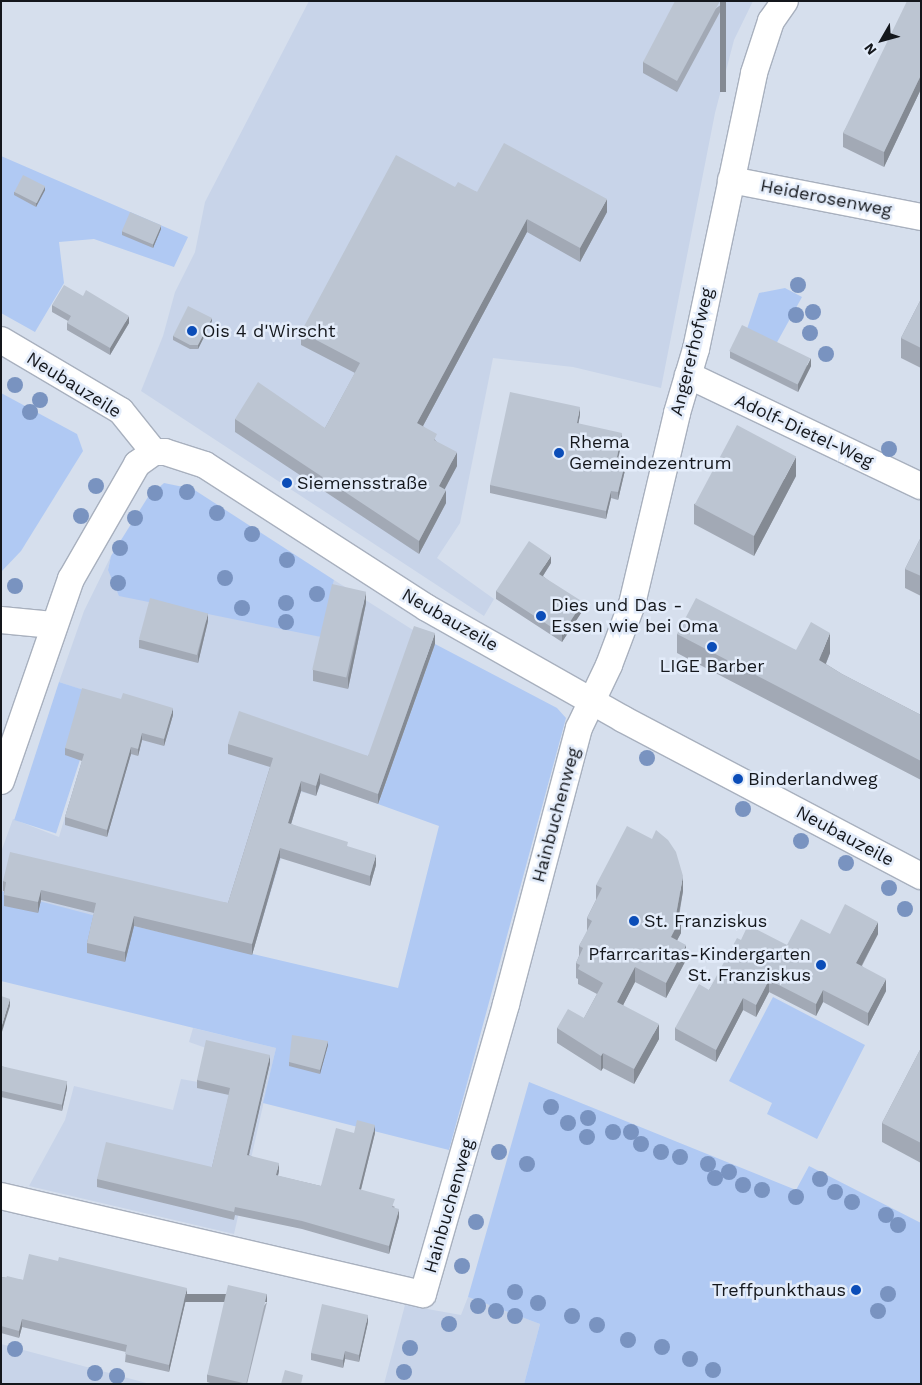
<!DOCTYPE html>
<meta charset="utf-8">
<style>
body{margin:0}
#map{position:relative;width:922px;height:1385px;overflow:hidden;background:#d6dfed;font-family:"Work Sans",sans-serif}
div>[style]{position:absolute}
.built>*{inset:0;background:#c8d4e9}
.green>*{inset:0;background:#b0c9f3;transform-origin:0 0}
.roads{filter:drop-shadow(1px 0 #a8b0be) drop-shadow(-1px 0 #a8b0be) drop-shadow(0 1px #a8b0be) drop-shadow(0 -1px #a8b0be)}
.minor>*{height:26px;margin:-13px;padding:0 13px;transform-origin:13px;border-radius:13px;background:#fff}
.trees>*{width:16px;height:16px;margin:-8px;border-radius:50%;background:#7993c0}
.wall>*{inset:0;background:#a2a9b5}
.shaded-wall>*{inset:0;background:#848a93;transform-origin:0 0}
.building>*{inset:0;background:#bcc5d2;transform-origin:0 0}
.dots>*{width:14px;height:14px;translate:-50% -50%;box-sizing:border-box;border:2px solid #e3ecfa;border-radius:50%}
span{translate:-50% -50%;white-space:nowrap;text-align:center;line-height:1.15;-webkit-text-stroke:5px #e3ecfa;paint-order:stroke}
.street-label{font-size:18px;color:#14171c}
.poi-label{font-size:18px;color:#14171c}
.left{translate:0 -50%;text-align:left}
.right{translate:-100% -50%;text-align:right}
.frame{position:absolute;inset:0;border:2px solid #14171c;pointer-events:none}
.north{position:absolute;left:857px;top:15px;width:50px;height:50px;-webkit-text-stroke:4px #e3ecfa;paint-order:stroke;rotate:232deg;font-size:14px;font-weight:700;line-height:20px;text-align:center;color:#14171c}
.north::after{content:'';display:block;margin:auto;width:18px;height:22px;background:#14171c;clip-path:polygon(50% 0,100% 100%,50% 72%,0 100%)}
</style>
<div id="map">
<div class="built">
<div style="clip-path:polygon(309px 1px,753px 1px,734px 40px,715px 113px,661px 388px,573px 367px,493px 358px,460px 523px,437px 558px,494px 599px,484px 616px,141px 391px,163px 336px,175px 292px,195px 252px,205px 202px)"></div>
<div style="clip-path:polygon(111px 556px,108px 570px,321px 637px,334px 580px,435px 644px,378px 804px,321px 784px,316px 796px,301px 792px,252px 955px,134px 926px,125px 962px,1px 891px,1px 852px,13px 819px,59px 837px,101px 696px,59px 682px,84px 611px)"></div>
<div style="clip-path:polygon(193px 1028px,276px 1048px,234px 1234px,29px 1186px,65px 1120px,74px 1086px,173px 1110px,181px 1079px,198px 1082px,206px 1048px,189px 1042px)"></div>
<div style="clip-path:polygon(468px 1297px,540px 1324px,524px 1384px,384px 1384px,405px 1305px,461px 1315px)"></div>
<div style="clip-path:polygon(1px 1344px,150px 1384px,1px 1384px)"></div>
</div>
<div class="green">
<div style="clip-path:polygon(1px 156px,188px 237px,174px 267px,94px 239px,59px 242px,64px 283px,35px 332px,1px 313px)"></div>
<div style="clip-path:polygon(785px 288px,802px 297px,775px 346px,746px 332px,759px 293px)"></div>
<div style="clip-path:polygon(1px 393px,77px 434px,83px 451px,21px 551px,1px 572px)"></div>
<div style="clip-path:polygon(164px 483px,193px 489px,334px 580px,321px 637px,119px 596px,108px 570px,111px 556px,148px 497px)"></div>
<div style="clip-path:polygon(435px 644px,557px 708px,566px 718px,449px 1150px,263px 1103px,276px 1048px,1px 981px,1px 891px,134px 926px,398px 988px,439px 826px,378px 804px)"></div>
<div style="left:59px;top:682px;width:44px;height:145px;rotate:18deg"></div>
<div style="clip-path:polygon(773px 997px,865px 1045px,817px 1139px,767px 1114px,772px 1103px,729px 1081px)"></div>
<div style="clip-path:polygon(529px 1082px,796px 1190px,809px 1166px,921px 1223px,921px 1384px,524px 1384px,540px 1324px,468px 1297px)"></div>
</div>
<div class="roads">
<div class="minor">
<div style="left:731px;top:180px;width:194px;rotate:11deg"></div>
<div style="left:1px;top:340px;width:139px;rotate:30.6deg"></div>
<div style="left:121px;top:411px;width:53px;rotate:51.2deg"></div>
<div style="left:688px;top:375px;width:258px;rotate:25.5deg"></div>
<div style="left:1px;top:620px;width:52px;rotate:5.5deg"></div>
<div style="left:1px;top:781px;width:214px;rotate:-70.9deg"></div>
<div style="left:71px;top:579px;width:133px;rotate:-60.1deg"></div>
<div style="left:137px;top:464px;width:21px;rotate:-35deg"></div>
<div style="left:154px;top:452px;width:11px"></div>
<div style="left:165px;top:452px;width:42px;rotate:18deg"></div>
<div style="left:205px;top:465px;width:264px;rotate:32.8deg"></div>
<div style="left:427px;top:608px;width:225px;rotate:29.5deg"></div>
<div style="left:623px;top:719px;width:337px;rotate:27.8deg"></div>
<div style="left:1px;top:1196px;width:433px;rotate:13.1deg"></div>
<div style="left:423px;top:1294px;width:302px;rotate:-74deg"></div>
<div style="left:506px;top:1004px;width:285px;rotate:-75.2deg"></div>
<div style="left:579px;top:728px;width:70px;rotate:-64.5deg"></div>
<div style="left:609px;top:665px;width:65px;rotate:-69.3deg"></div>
<div style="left:632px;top:604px;width:196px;rotate:-76.7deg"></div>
<div style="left:677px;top:413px;width:67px;rotate:-73.5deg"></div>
<div style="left:696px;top:349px;width:282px;rotate:-78.1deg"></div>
<div style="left:754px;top:73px;width:55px;rotate:-71.9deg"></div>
<div style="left:771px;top:21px;width:24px;rotate:-55deg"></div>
</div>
</div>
<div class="trees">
<div style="left:798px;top:285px"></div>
<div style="left:813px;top:312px"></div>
<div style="left:796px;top:315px"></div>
<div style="left:810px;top:333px"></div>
<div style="left:826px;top:354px"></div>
<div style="left:15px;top:385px"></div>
<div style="left:40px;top:400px"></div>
<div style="left:30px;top:412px"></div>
<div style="left:889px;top:449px"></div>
<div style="left:96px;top:486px"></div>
<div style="left:187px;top:492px"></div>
<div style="left:155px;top:493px"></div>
<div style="left:217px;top:513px"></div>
<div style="left:81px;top:516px"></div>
<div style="left:135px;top:518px"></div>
<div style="left:252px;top:534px"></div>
<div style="left:120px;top:548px"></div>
<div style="left:287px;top:560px"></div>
<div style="left:225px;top:578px"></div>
<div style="left:118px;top:583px"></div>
<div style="left:15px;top:586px"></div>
<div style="left:317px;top:594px"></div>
<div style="left:286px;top:603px"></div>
<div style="left:242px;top:608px"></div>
<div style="left:286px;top:622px"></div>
<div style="left:647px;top:758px"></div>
<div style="left:743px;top:809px"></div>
<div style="left:801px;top:841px"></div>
<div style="left:846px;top:863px"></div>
<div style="left:889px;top:888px"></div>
<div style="left:905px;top:909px"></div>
<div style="left:551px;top:1107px"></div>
<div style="left:588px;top:1118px"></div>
<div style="left:568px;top:1123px"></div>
<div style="left:613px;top:1132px"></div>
<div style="left:631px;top:1132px"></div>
<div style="left:587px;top:1137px"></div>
<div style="left:641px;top:1144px"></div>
<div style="left:499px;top:1152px"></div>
<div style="left:661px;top:1152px"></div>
<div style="left:680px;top:1157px"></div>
<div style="left:527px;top:1164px"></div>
<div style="left:708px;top:1164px"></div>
<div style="left:729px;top:1172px"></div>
<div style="left:715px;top:1178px"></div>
<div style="left:820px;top:1179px"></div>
<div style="left:743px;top:1185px"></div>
<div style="left:762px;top:1190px"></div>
<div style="left:835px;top:1192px"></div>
<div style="left:796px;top:1197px"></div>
<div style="left:852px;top:1202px"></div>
<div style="left:886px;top:1215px"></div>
<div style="left:476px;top:1222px"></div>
<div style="left:898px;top:1225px"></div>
<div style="left:462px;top:1266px"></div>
<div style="left:515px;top:1292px"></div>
<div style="left:888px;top:1294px"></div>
<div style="left:538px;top:1303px"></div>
<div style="left:478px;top:1306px"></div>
<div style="left:496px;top:1311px"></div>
<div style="left:878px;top:1311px"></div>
<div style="left:515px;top:1316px"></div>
<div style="left:572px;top:1316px"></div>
<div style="left:449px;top:1324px"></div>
<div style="left:597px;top:1325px"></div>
<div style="left:628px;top:1340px"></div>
<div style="left:662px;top:1347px"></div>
<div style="left:410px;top:1348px"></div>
<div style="left:15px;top:1349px"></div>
<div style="left:690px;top:1359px"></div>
<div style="left:713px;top:1370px"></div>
<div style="left:404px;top:1372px"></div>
<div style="left:95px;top:1373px"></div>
<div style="left:117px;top:1376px"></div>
</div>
<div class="wall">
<div style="clip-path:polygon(726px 1px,677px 92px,643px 73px,643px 62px)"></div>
<div style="clip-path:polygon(921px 1px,921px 89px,884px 167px,843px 147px,843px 133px)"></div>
<div style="clip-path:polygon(455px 187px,477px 192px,607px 212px,580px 262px,527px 232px,423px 426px,437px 442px,457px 466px,444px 489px,446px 503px,419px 554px,235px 432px,235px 419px,325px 428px,355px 373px,301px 345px,301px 332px)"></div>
<div style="clip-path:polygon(45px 190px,36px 207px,14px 195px,14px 192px)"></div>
<div style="clip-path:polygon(161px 229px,153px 248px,122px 235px,122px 231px)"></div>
<div style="clip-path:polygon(921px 299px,921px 368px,901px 358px,901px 338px)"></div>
<div style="clip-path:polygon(52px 305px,129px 323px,110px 355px,67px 330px,67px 323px,68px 321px,52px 312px)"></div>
<div style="clip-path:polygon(212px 321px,198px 349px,190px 349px,173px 340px,173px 336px)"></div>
<div style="clip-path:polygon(730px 351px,811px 366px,798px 392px,730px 358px)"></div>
<div style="clip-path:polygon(580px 415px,578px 424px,622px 441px,618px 457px,626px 466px,618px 500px,611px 498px,606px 519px,490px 493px,490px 485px)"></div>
<div style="clip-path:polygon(796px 476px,754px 556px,694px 524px,694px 504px)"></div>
<div style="clip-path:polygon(921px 537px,921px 596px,905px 588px,905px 569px)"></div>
<div style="clip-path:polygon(551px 563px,543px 576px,583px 610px,562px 642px,496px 599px,496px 591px)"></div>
<div style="clip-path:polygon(366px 603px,348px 689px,313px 681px,313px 670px)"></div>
<div style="clip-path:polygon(208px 621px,198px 663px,139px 648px,139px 640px)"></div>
<div style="clip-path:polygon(677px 634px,796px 650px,830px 653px,826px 664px,842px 674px,921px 715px,921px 780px,677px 653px)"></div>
<div style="clip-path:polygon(435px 644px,378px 804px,320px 784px,316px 796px,301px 791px,291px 824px,348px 847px,376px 865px,370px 886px,280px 858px,252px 955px,134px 926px,125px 962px,87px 953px,87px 943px,94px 913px,41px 900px,38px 913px,4px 906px,4px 891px,3px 891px,3px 881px,228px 903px,270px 767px,228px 754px,228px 744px,368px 756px)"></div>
<div style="clip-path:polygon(173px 715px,164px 746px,142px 740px,138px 756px,131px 754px,107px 837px,65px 825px,65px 817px,82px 761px,65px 755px,65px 748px)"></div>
<div style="clip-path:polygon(596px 885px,683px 891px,679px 917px,681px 933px,677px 940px,686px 960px,666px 998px,635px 982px,623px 1005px,659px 1039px,634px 1084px,603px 1068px,601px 1071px,557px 1043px,557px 1028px,584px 1018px,597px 994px,578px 984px,578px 979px,576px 978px,576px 963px,579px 956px,579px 946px,587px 932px,587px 918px,596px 900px)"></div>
<div style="clip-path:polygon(830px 934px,878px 934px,862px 966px,886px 991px,868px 1026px,823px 1002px,816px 1016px,769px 992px,756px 1017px,743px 1010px,716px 1062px,675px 1040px,675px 1028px,709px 990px,741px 940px,787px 945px)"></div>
<div style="clip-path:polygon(328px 1045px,320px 1074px,289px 1066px,289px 1062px)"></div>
<div style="clip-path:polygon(921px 1048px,921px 1163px,882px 1142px,882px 1123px)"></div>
<div style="clip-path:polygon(270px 1063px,249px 1155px,279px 1171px,278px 1176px,321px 1186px,354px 1133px,375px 1133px,361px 1190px,395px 1207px,394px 1208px,399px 1217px,389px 1254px,302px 1229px,235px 1215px,234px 1220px,97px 1187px,97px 1179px,212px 1167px,229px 1095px,197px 1088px,197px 1080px)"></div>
<div style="clip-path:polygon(1px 1066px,67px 1088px,62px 1111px,1px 1097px)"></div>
<div style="clip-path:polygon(1px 1277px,23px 1280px,187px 1295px,169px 1372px,125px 1362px,126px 1352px,22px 1327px,19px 1338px,1px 1333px)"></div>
<div style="clip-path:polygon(267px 1302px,247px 1384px,213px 1384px,207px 1382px,207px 1375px)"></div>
<div style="clip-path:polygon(368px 1322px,359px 1362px,345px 1359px,343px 1368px,311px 1360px,311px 1353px)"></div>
</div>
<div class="shaded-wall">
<div style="left:720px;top:1px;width:6px;height:91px"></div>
<div style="clip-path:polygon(921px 75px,921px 89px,884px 167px,884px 152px)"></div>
<div style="clip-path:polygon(45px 186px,45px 190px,36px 207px,36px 203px)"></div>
<div style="clip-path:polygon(607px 199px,607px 212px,580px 262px,580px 248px)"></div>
<div style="clip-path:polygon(527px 219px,527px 232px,417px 437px,417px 423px)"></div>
<div style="clip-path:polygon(161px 225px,161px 229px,153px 248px,153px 244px)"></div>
<div style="clip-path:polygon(129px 316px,129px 323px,110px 355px,110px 348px)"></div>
<div style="clip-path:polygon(212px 318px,212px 321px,198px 349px,198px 345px)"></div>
<div style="clip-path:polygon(811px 358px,811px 366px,798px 392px,798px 384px)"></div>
<div style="clip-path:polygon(580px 407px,580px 415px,577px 431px,577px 423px)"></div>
<div style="clip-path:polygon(622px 433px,622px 441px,617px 464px,617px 457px)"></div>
<div style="clip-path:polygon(457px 452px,457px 466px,439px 500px,439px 486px)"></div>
<div style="clip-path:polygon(796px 457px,796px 476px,754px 556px,754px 536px)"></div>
<div style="clip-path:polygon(626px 459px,626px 466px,618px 500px,618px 492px)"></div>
<div style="clip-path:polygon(446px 490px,446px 503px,419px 554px,419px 541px)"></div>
<div style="clip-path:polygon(611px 491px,611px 498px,606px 519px,606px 511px)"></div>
<div style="clip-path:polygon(551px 556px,551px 563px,539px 582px,539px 574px)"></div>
<div style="clip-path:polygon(366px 592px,366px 603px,348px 689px,348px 678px)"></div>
<div style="clip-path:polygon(583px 602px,583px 610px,562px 642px,562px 634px)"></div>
<div style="clip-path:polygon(208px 613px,208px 621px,198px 663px,198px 655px)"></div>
<div style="clip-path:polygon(435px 633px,435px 644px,378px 804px,378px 794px)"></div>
<div style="clip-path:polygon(830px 633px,830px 653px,819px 680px,819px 660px)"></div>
<div style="clip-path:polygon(173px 708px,173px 715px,164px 746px,164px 739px)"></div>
<div style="clip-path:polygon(142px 733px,142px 740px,138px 756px,138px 749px)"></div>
<div style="clip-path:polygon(131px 747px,131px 754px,107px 837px,107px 830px)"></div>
<div style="clip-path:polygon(320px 773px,320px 784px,316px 796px,316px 786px)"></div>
<div style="clip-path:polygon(301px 781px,301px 791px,288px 834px,288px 823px)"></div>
<div style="clip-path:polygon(280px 848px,280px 858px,252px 955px,252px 944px)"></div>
<div style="clip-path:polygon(376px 855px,376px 865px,370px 886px,370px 876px)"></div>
<div style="clip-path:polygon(683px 876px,683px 891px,677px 924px,681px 918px,681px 933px,671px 952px,671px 937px,676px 915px)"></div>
<div style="clip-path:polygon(41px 890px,41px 900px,38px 913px,38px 902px)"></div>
<div style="clip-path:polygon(134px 916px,134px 926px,125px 962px,125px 952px)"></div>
<div style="clip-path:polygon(878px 922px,878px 934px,856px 976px,856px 963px)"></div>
<div style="clip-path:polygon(686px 945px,686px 960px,666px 998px,666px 983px)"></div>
<div style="clip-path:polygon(635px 967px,635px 982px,617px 1017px,617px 1002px)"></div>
<div style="clip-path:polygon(886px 979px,886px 991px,868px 1026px,868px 1013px)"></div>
<div style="clip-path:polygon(769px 980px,769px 992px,756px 1017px,756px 1005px)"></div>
<div style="clip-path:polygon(823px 990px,823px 1002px,816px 1016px,816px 1004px)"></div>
<div style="clip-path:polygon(743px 998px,743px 1010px,716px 1062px,716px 1050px)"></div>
<div style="clip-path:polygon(10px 999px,10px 1006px,1px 1035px,1px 1028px)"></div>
<div style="clip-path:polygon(659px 1024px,659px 1039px,634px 1084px,634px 1069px)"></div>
<div style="clip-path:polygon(328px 1041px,328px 1045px,320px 1074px,320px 1070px)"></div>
<div style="clip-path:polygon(603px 1053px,603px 1068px,601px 1071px,601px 1056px)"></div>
<div style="clip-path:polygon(270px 1055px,270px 1063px,247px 1163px,247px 1155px)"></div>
<div style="clip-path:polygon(67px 1081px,67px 1088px,62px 1111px,62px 1105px)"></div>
<div style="clip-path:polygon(375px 1125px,375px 1133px,359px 1197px,359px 1189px)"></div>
<div style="clip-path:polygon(279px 1163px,279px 1171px,276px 1183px,276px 1175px)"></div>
<div style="clip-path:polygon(399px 1209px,399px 1217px,389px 1254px,389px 1246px)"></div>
<div style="clip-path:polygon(187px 1288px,187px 1295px,169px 1372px,169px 1365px)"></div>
<div style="left:267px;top:1294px;width:8px;height:93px;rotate:90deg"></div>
<div style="clip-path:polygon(368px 1315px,368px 1322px,359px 1362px,359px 1355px)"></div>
<div style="clip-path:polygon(22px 1319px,22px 1327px,19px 1338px,19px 1331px)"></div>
<div style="clip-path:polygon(345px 1351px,345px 1359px,343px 1368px,343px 1360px)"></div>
</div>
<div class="building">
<div style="clip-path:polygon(675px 1px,720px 1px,677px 81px,643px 62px)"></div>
<div style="clip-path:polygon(907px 1px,921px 1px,921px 75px,884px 152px,843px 133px)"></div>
<div style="clip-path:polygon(504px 143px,607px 199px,580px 248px,527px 219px,417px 423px,437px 434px,434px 440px,457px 452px,439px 486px,446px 490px,419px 541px,235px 419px,258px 382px,325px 428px,360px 363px,301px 332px,396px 155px,455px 187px,458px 182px,477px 192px)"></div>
<div style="left:23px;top:175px;width:25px;height:19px;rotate:27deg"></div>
<div style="left:130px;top:212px;width:34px;height:21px;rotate:23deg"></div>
<div style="clip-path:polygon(64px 285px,83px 296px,86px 290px,129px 316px,110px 348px,67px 323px,71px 316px,52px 305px)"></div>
<div style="clip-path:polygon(921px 299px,921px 348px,901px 338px)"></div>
<div style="clip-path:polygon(188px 306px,212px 318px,198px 345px,190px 345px,173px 336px)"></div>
<div style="left:742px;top:325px;width:76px;height:29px;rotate:26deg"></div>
<div style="clip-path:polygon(510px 392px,580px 407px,577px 423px,622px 433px,617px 457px,626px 459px,618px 492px,611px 491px,606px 511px,490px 485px)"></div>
<div style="left:737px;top:425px;width:67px;height:90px;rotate:28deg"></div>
<div style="clip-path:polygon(921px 537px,921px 576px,905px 569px)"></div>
<div style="clip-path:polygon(529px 541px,551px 556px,539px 574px,583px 602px,562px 634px,496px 591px)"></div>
<div style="left:332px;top:584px;width:35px;height:88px;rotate:13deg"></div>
<div style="left:150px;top:598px;width:60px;height:43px;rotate:15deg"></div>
<div style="clip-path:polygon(696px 598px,796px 650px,811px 622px,830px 633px,819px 660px,842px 674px,921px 715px,921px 761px,677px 634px)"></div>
<div style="clip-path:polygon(414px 626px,435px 633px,378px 794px,320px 773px,316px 786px,301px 781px,288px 823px,348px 842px,347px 846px,376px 855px,370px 876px,280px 848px,252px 944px,134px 916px,125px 952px,87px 943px,96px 903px,41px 890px,38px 902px,4px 895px,6px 882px,3px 881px,10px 852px,228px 903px,273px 758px,228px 744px,239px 711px,368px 756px)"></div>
<div style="clip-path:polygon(82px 688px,121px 699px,123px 693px,173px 708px,164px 739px,142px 733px,138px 749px,131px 747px,107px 830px,65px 817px,84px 754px,65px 748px)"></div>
<div style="clip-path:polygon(627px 826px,652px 839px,656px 830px,668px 840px,676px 852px,683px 876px,676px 915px,681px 918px,671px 937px,686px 945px,666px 983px,635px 967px,617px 1002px,659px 1024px,634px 1069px,603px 1053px,601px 1056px,557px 1028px,568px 1009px,584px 1018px,603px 983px,578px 969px,580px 965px,576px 963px,583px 948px,579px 946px,592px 921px,587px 918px,602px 888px,596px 885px)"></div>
<div style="clip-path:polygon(845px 904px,878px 922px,856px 963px,886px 979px,868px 1013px,823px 990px,816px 1004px,769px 980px,756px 1005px,743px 998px,716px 1050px,675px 1028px,699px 984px,709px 990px,737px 938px,741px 940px,748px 925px,787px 945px,801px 919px,830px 934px)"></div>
<div style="clip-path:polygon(1px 996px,10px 999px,1px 1028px)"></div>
<div style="clip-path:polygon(292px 1035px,328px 1041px,320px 1070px,289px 1062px)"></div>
<div style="clip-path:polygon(206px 1040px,270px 1055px,247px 1155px,279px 1163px,276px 1175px,321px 1186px,336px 1128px,354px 1133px,357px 1120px,375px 1125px,359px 1189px,395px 1199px,392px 1207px,399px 1209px,389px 1246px,302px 1221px,235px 1207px,234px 1212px,97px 1179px,106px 1142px,212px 1167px,230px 1088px,197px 1080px)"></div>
<div style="clip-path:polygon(921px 1048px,921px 1143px,882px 1123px)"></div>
<div style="left:1px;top:1066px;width:68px;height:24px;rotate:13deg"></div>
<div style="clip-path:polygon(29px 1254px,58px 1261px,59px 1257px,187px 1288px,169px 1365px,125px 1354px,127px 1345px,22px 1319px,19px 1331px,1px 1326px,1px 1277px,6px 1278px,7px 1276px,23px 1280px)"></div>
<div style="left:228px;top:1285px;width:40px;height:92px;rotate:13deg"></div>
<div style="clip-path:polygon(322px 1304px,368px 1315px,359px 1355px,345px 1351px,343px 1360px,311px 1353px)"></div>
<div style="clip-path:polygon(285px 1370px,303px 1375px,301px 1384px,281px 1384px)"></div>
</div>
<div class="dots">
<div style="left:192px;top:331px;background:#0b4db8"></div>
<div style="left:559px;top:453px;background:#0b4db8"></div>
<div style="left:287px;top:483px;background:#0b4db8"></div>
<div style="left:541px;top:616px;background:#0b4db8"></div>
<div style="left:712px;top:647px;background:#0b4db8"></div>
<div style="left:738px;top:779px;background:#0b4db8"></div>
<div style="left:634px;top:921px;background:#0b4db8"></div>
<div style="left:821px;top:965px;background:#0b4db8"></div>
<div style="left:856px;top:1290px;background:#0b4db8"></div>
</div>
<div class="street-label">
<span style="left:826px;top:198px;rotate:11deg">Heiderosenweg</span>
<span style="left:692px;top:352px;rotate:-76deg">Angererhofweg</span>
<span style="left:74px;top:385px;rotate:32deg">Neubauzeile</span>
<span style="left:804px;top:431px;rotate:25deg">Adolf-Dietel-Weg</span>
<span style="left:450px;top:620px;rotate:30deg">Neubauzeile</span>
<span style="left:556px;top:815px;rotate:-75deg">Hainbuchenweg</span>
<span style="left:845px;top:836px;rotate:28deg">Neubauzeile</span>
<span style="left:449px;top:1206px;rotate:-74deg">Hainbuchenweg</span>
</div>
<div class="poi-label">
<span class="left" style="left:202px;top:331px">Ois 4 d'Wirscht</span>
<span class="left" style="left:569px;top:453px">Rhema<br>Gemeindezentrum</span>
<span class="left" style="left:297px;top:483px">Siemensstraße</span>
<span class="left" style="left:551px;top:616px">Dies und Das -<br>Essen wie bei Oma</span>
<span style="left:712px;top:666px">LIGE Barber</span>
<span class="left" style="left:748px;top:779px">Binderlandweg</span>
<span class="left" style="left:644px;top:921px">St. Franziskus</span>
<span class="right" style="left:811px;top:965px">Pfarrcaritas-Kindergarten<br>St. Franziskus</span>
<span class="right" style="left:846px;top:1290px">Treffpunkthaus</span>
</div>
<div class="frame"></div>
<div class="north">N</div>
</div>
